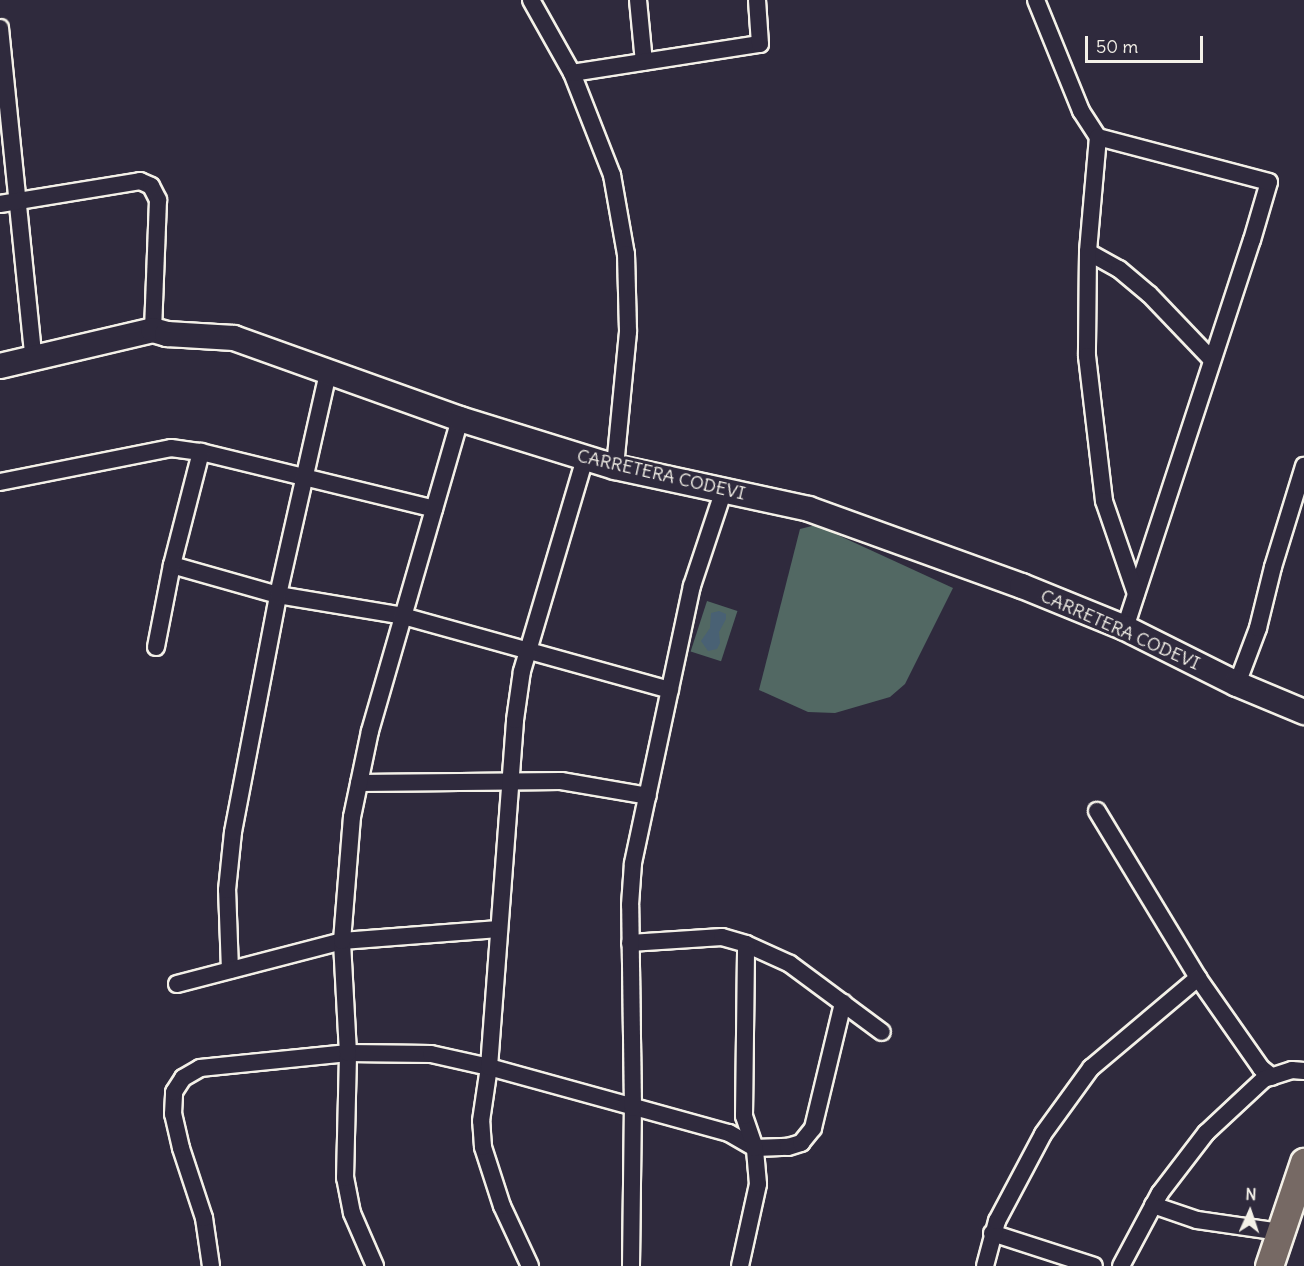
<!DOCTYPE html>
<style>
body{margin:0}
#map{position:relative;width:1304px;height:1266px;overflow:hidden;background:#2f2a3d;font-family:Delius,sans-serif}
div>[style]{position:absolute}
.green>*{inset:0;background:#526863;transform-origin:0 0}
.water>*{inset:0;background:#496174}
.roads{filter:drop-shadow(2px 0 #f4f1e8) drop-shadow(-2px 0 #f4f1e8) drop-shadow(0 2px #f4f1e8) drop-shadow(0 -2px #f4f1e8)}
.street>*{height:16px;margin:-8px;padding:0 8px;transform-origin:8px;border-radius:8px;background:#2f2a3d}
.secondary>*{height:24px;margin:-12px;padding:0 12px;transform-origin:12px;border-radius:12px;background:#2f2a3d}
.primary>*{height:27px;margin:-13.5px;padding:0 13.5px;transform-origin:13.5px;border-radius:13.5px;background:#766964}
span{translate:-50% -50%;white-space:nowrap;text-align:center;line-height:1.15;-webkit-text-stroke:6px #2f2a3d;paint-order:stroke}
.street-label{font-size:18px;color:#f4f1e8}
.north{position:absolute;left:1220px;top:1182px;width:60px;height:60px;-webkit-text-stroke:4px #2f2a3d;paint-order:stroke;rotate:3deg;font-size:16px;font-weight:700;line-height:24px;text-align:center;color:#f4f1e8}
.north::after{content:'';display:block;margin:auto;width:21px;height:27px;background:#f4f1e8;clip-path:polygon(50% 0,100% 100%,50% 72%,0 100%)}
.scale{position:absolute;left:1085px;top:36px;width:118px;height:27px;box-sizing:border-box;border:3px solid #f4f1e8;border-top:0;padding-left:8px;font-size:18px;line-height:21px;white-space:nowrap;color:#f4f1e8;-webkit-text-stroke:4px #2f2a3d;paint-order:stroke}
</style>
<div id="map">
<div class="green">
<div style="clip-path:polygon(816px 525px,953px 588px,905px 684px,890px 697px,835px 713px,808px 712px,759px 690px,800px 529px)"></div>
<div style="left:707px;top:601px;width:32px;height:53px;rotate:18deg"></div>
</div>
<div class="water">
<div style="clip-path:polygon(719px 611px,726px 614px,726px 619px,719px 632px,720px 643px,717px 649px,708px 651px,701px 641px,710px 628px,711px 613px)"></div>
</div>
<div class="roads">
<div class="street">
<div style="left:531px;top:0;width:84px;rotate:60.7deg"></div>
<div style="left:572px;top:73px;width:110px;rotate:68.6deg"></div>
<div style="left:612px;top:175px;width:80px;rotate:80deg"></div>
<div style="left:626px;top:254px;width:78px;rotate:88.5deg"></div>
<div style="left:628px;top:332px;width:136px;rotate:95.5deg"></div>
<div style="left:638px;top:0;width:62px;rotate:84.5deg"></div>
<div style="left:1036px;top:0;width:120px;rotate:67.9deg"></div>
<div style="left:1081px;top:111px;width:31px;rotate:57deg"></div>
<div style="left:0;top:28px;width:334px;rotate:84.2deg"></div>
<div style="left:572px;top:73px;width:190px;rotate:-8.8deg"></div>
<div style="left:760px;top:44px;width:44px;rotate:-93.9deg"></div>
<div style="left:0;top:204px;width:142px;rotate:-9.3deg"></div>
<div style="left:140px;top:181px;width:12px;rotate:24deg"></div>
<div style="left:151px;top:186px;width:16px;rotate:63deg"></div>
<div style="left:158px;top:200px;width:130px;rotate:92.2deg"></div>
<div style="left:1088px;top:252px;width:35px;rotate:29deg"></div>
<div style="left:1119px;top:269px;width:39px;rotate:40deg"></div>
<div style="left:1149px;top:294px;width:91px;rotate:46.3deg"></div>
<div style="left:0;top:482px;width:174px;rotate:-11.2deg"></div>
<div style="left:171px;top:448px;width:30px;rotate:8deg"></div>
<div style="left:201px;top:452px;width:240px;rotate:13.7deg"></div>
<div style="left:172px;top:565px;width:110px;rotate:15.8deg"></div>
<div style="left:278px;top:595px;width:127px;rotate:9.5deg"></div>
<div style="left:403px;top:616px;width:277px;rotate:15.5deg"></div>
<div style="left:1125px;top:628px;width:408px;rotate:-71.9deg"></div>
<div style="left:1252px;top:240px;width:60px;rotate:-73.7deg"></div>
<div style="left:1269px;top:182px;width:177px;rotate:-165.3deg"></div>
<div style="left:1098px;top:137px;width:115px;rotate:95deg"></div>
<div style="left:1088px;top:252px;width:104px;rotate:90.6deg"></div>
<div style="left:1087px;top:356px;width:146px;rotate:83.3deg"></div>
<div style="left:1104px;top:501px;width:98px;rotate:71deg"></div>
<div style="left:156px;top:647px;width:84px;rotate:-79deg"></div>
<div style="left:172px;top:565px;width:117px;rotate:-75.6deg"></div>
<div style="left:1237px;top:684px;width:60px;rotate:-69.4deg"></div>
<div style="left:1258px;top:628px;width:63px;rotate:-76.2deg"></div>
<div style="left:1273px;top:567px;width:106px;rotate:-72.9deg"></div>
<div style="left:359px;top:783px;width:202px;rotate:-0.6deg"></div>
<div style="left:561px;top:781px;width:88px;rotate:9.8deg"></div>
<div style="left:1097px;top:811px;width:195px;rotate:58.8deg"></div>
<div style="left:1198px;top:978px;width:110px;rotate:55deg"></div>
<div style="left:1261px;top:1068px;width:14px;rotate:39deg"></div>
<div style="left:630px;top:943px;width:92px;rotate:-3.7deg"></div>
<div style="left:722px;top:937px;width:25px;rotate:16deg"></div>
<div style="left:746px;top:944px;width:48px;rotate:24.4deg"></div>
<div style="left:790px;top:964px;width:114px;rotate:36.5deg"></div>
<div style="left:230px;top:970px;width:80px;rotate:-92.1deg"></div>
<div style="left:227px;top:890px;width:58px;rotate:-84.1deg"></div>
<div style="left:233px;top:832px;width:241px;rotate:-79.2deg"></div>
<div style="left:278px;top:595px;width:228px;rotate:-77.3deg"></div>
<div style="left:177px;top:984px;width:171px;rotate:-14.6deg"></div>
<div style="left:342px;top:941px;width:157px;rotate:-4.4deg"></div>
<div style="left:1153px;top:1205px;width:46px;rotate:18.8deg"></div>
<div style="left:1197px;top:1220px;width:84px;rotate:8.2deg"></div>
<div style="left:992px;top:1233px;width:107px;rotate:17.9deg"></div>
<div style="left:211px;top:1266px;width:49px;rotate:-98.3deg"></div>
<div style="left:204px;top:1218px;width:74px;rotate:-108.2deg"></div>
<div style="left:181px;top:1148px;width:35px;rotate:-103deg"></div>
<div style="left:173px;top:1114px;width:22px;rotate:-87deg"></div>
<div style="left:174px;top:1092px;width:17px;rotate:-57deg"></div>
<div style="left:183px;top:1078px;width:20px;rotate:-30deg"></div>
<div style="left:200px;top:1068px;width:149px;rotate:-5.8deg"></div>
<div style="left:348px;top:1053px;width:83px;rotate:0.7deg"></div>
<div style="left:431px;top:1054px;width:59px;rotate:12.6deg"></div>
<div style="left:489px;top:1067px;width:249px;rotate:15.4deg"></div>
<div style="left:729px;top:1133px;width:30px;rotate:30deg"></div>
<div style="left:755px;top:1148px;width:33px;rotate:-2deg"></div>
<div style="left:788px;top:1147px;width:14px;rotate:-17deg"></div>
<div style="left:801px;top:1143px;width:19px;rotate:-51deg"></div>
<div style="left:813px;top:1128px;width:129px;rotate:-76.5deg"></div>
<div style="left:375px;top:1266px;width:58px;rotate:-113.5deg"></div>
<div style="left:352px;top:1213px;width:36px;rotate:-101deg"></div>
<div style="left:345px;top:1178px;width:125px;rotate:-88.6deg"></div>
<div style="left:348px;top:1053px;width:112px;rotate:-93.1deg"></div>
<div style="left:342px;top:941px;width:124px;rotate:-85.4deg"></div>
<div style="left:352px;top:817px;width:88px;rotate:-78.2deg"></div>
<div style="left:370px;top:731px;width:325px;rotate:-73.9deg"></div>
<div style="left:530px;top:1266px;width:66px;rotate:-115deg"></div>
<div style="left:502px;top:1206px;width:62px;rotate:-107.9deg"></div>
<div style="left:483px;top:1147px;width:26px;rotate:-94deg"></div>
<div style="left:481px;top:1121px;width:55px;rotate:-81.6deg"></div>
<div style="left:489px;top:1067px;width:348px;rotate:-85.7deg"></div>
<div style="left:515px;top:720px;width:49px;rotate:-81.9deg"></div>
<div style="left:522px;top:671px;width:222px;rotate:-73.5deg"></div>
<div style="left:631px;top:1266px;width:158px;rotate:-89.3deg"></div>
<div style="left:633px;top:1108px;width:203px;rotate:-90.8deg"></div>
<div style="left:630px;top:905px;width:42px;rotate:-85.9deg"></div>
<div style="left:633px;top:863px;width:283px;rotate:-78deg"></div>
<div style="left:692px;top:586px;width:101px;rotate:-71.6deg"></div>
<div style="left:740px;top:1266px;width:84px;rotate:-77.6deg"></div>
<div style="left:758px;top:1184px;width:36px;rotate:-95deg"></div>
<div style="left:755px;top:1148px;width:34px;rotate:-109deg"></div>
<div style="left:744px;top:1116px;width:172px;rotate:-89.3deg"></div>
<div style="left:985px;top:1266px;width:47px;rotate:-75.1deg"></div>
<div style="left:997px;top:1221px;width:98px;rotate:-62.1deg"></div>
<div style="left:1043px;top:1134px;width:82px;rotate:-54deg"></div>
<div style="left:1091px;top:1068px;width:140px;rotate:-40.1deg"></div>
<div style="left:1121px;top:1266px;width:83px;rotate:-61.9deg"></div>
<div style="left:1160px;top:1193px;width:76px;rotate:-52.5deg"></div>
<div style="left:1206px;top:1133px;width:79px;rotate:-43deg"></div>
<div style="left:1264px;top:1079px;width:29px;rotate:-18deg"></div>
<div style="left:1292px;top:1070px;width:12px;rotate:5deg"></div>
</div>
<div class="secondary">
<div style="left:0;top:366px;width:157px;rotate:-13.2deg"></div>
<div style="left:153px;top:330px;width:15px;rotate:16deg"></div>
<div style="left:167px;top:334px;width:67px;rotate:3.4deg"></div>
<div style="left:234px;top:338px;width:240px;rotate:19.7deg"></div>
<div style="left:460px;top:419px;width:162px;rotate:17.2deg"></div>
<div style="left:615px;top:467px;width:198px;rotate:12.2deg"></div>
<div style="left:809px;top:509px;width:226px;rotate:19.9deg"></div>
<div style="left:1022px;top:586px;width:111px;rotate:22.2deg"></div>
<div style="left:1125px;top:628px;width:125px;rotate:26.6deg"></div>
<div style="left:1237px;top:684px;width:73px;rotate:22.7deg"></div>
</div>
<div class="primary">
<div style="left:1269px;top:1266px;width:110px;rotate:-71.4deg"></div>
</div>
</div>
<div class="street-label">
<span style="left:661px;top:475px;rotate:13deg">CARRETERA CODEVI</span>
<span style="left:1120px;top:630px;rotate:24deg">CARRETERA CODEVI</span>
</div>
<div class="north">N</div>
<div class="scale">50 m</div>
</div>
